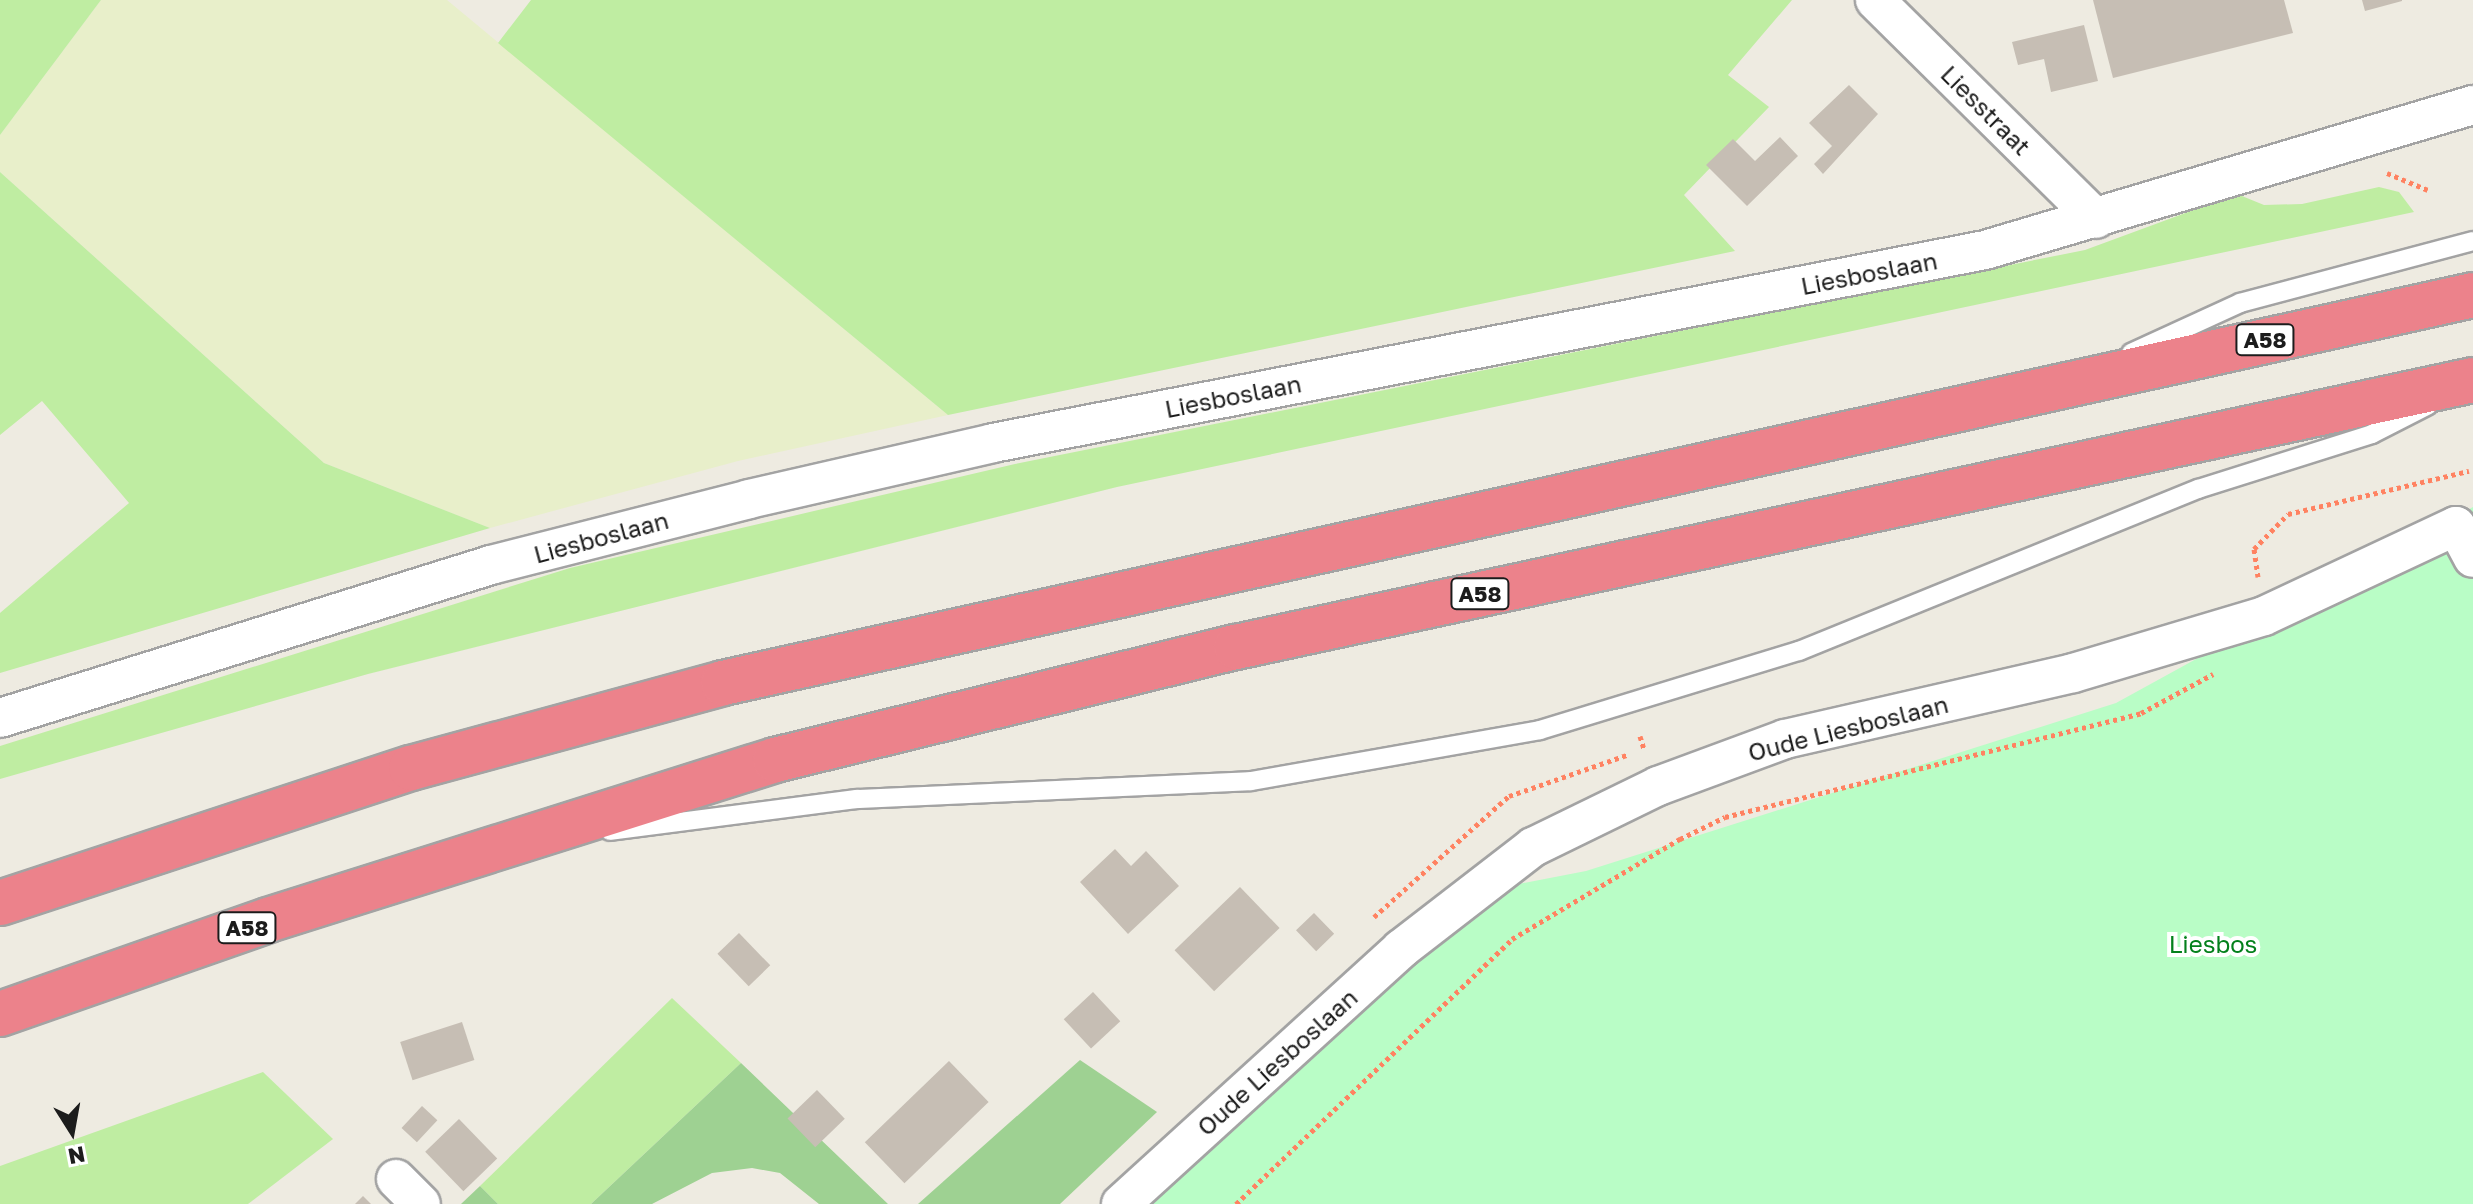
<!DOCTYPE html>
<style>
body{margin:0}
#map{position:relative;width:2473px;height:1204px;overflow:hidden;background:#eeebe1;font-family:"Golos Text",sans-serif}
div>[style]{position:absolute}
.farmland>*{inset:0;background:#e8efca}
.grass>*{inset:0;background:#bfeda2}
.forest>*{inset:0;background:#9ed192}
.park>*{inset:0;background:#b9fdc6}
.building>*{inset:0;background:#c6beb4;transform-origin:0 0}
.path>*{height:5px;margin-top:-2.5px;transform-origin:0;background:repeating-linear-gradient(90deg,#ff8261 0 4px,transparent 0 8px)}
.roads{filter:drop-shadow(2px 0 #a3a3a3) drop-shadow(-2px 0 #a3a3a3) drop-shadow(0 2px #a3a3a3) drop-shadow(0 -2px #a3a3a3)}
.lane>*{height:18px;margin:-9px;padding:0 9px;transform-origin:9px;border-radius:9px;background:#fff}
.street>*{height:38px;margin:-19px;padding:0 19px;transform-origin:19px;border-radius:19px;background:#fff}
.highway>*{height:44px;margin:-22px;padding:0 22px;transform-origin:22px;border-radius:22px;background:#ec828b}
span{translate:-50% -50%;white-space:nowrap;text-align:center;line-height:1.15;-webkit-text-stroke:8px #fff;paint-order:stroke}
.shield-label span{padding:2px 6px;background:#fff;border:2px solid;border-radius:6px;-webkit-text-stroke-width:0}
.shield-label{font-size:22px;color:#1c1c1c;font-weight:700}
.street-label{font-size:24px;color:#1c1c1c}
.park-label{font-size:24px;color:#04801c}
.north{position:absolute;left:32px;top:1092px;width:80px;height:80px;-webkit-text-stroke:6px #fff;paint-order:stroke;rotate:169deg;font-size:22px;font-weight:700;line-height:32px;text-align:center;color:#1c1c1c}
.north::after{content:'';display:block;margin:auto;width:28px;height:36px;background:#1c1c1c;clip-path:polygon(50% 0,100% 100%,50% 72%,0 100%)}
</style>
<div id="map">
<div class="farmland">
<div style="clip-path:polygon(101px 0,447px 0,948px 415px,738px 461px,490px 528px,324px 463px,0 172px,0 135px)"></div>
</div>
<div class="grass">
<div style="clip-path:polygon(0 0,101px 0,0 135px)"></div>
<div style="clip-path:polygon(531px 0,1792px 0,1728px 75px,1769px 107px,1684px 195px,1735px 251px,948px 415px,498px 43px)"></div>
<div style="clip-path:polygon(0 172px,324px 463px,490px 528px,0 673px,0 613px,129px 503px,42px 401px,0 435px)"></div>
<div style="clip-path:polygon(2379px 187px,2399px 192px,2414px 212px,1117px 487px,368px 674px,0 779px,0 746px,570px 568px,1015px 464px,2085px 250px,2237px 194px,2264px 205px,2302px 204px)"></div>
<div style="clip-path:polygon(672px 998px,741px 1063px,591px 1204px,498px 1204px,480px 1186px)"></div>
<div style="clip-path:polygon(263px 1072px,333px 1139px,248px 1204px,0 1204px,0 1166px)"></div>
</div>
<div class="forest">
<div style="clip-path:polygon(1080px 1060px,1157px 1112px,1060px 1204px,918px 1204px)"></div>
<div style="clip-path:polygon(741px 1063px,888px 1204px,819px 1204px,780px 1173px,752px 1168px,712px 1173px,652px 1204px,591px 1204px)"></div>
<div style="clip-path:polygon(480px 1186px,498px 1204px,461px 1204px)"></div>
</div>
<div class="park">
<div style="clip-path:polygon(2473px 507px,2473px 1204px,1120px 1204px,1431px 901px,1586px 871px,2116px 703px)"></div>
</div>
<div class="building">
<div style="clip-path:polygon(2093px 0,2284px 0,2293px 33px,2113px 78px)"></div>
<div style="clip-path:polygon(2362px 0,2402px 0,2402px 1px,2365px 11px)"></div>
<div style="clip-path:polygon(2084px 25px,2098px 81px,2051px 92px,2044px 59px,2018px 65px,2012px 42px)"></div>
<div style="clip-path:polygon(1849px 85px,1878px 114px,1823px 174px,1814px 164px,1832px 146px,1809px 123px)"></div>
<div style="clip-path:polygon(1780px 137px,1798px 156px,1747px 206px,1706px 165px,1733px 139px,1755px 161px)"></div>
<div style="clip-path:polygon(1115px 849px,1131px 866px,1146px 851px,1179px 886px,1128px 934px,1080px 882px)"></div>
<div style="left:1240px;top:887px;width:57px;height:91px;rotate:46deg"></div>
<div style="left:1314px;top:913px;width:29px;height:25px;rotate:46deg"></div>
<div style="left:739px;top:933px;width:45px;height:30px;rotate:46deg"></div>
<div style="left:1093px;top:992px;width:40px;height:40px;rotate:47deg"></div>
<div style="left:462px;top:1022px;width:40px;height:65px;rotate:72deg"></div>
<div style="left:949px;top:1061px;width:57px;height:117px;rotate:46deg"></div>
<div style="left:817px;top:1090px;width:40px;height:41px;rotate:46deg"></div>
<div style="left:422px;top:1106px;width:21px;height:30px;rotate:43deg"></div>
<div style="left:459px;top:1119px;width:55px;height:47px;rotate:46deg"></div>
<div style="clip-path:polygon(363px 1196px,371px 1204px,355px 1204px)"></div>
</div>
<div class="path">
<div style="left:2387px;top:173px;width:44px;rotate:22.5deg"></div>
<div style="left:2258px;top:577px;width:28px;rotate:-98deg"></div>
<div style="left:2254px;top:549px;width:49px;rotate:-45.8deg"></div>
<div style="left:2288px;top:514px;width:186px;rotate:-13.4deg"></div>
<div style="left:1640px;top:736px;width:14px;rotate:73deg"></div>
<div style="left:1374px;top:917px;width:181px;rotate:-41.9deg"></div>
<div style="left:1509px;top:796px;width:125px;rotate:-19.2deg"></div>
<div style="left:1236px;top:1204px;width:383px;rotate:-43.8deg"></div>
<div style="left:1512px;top:939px;width:196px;rotate:-30.8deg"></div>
<div style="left:1680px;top:839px;width:50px;rotate:-26.1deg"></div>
<div style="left:1725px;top:817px;width:429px;rotate:-14deg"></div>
<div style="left:2141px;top:713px;width:82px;rotate:-28.4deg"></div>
</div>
<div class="roads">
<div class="lane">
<div style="left:2131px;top:353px;width:120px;rotate:-24.6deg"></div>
<div style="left:2240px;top:303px;width:241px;rotate:-14.9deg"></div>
<div style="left:610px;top:831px;width:249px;rotate:-7.4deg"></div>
<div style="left:857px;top:799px;width:394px;rotate:-2.6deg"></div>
<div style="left:1251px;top:781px;width:293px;rotate:-10deg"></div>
<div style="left:1540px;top:730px;width:271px;rotate:-17deg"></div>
<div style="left:1799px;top:651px;width:431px;rotate:-22.1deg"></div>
<div style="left:2198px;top:489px;width:182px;rotate:-17.5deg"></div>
<div style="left:2372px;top:434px;width:62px;rotate:-27deg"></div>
</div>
<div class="street">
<div style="left:1875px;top:0;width:311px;rotate:44.7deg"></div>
<div style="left:0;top:718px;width:514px;rotate:-17.31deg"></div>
<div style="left:491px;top:565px;width:266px;rotate:-14.3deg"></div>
<div style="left:749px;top:499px;width:250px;rotate:-12.9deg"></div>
<div style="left:993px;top:443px;width:1011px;rotate:-11.01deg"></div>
<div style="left:1985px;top:250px;width:509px;rotate:-16.55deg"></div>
<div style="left:396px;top:1179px;width:35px;rotate:45deg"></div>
<div style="left:1121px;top:1204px;width:379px;rotate:-42.3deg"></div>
<div style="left:1401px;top:949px;width:167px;rotate:-37.7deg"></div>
<div style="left:1533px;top:847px;width:139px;rotate:-26deg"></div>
<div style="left:1658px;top:786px;width:135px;rotate:-20.3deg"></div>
<div style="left:1785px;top:739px;width:295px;rotate:-12.9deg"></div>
<div style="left:2073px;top:673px;width:199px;rotate:-16.6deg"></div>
<div style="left:2264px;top:616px;width:212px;rotate:-25.1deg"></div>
<div style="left:2456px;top:526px;width:36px;rotate:62deg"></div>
</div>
<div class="highway">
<div style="left:0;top:903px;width:433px;rotate:-18.2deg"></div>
<div style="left:411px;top:768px;width:323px;rotate:-15.2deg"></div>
<div style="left:723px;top:683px;width:1792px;rotate:-12.5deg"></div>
<div style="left:0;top:1014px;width:284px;rotate:-19.3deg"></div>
<div style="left:268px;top:920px;width:532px;rotate:-17.51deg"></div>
<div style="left:775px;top:760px;width:475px;rotate:-13.8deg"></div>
<div style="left:1236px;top:647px;width:1265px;rotate:-12.18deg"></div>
</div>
</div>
<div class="shield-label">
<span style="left:2265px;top:340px">A58</span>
<span style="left:1480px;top:594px">A58</span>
<span style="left:247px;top:928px">A58</span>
</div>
<div class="street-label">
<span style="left:1986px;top:110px;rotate:45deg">Liesstraat</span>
<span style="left:1869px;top:273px;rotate:-11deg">Liesboslaan</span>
<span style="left:1233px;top:396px;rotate:-11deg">Liesboslaan</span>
<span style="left:601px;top:537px;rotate:-15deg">Liesboslaan</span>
<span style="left:1848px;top:728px;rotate:-14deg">Oude Liesboslaan</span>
<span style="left:1277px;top:1062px;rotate:-42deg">Oude Liesboslaan</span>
</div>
<div class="park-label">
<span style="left:2213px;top:944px">Liesbos</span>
</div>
<div class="north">N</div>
</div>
